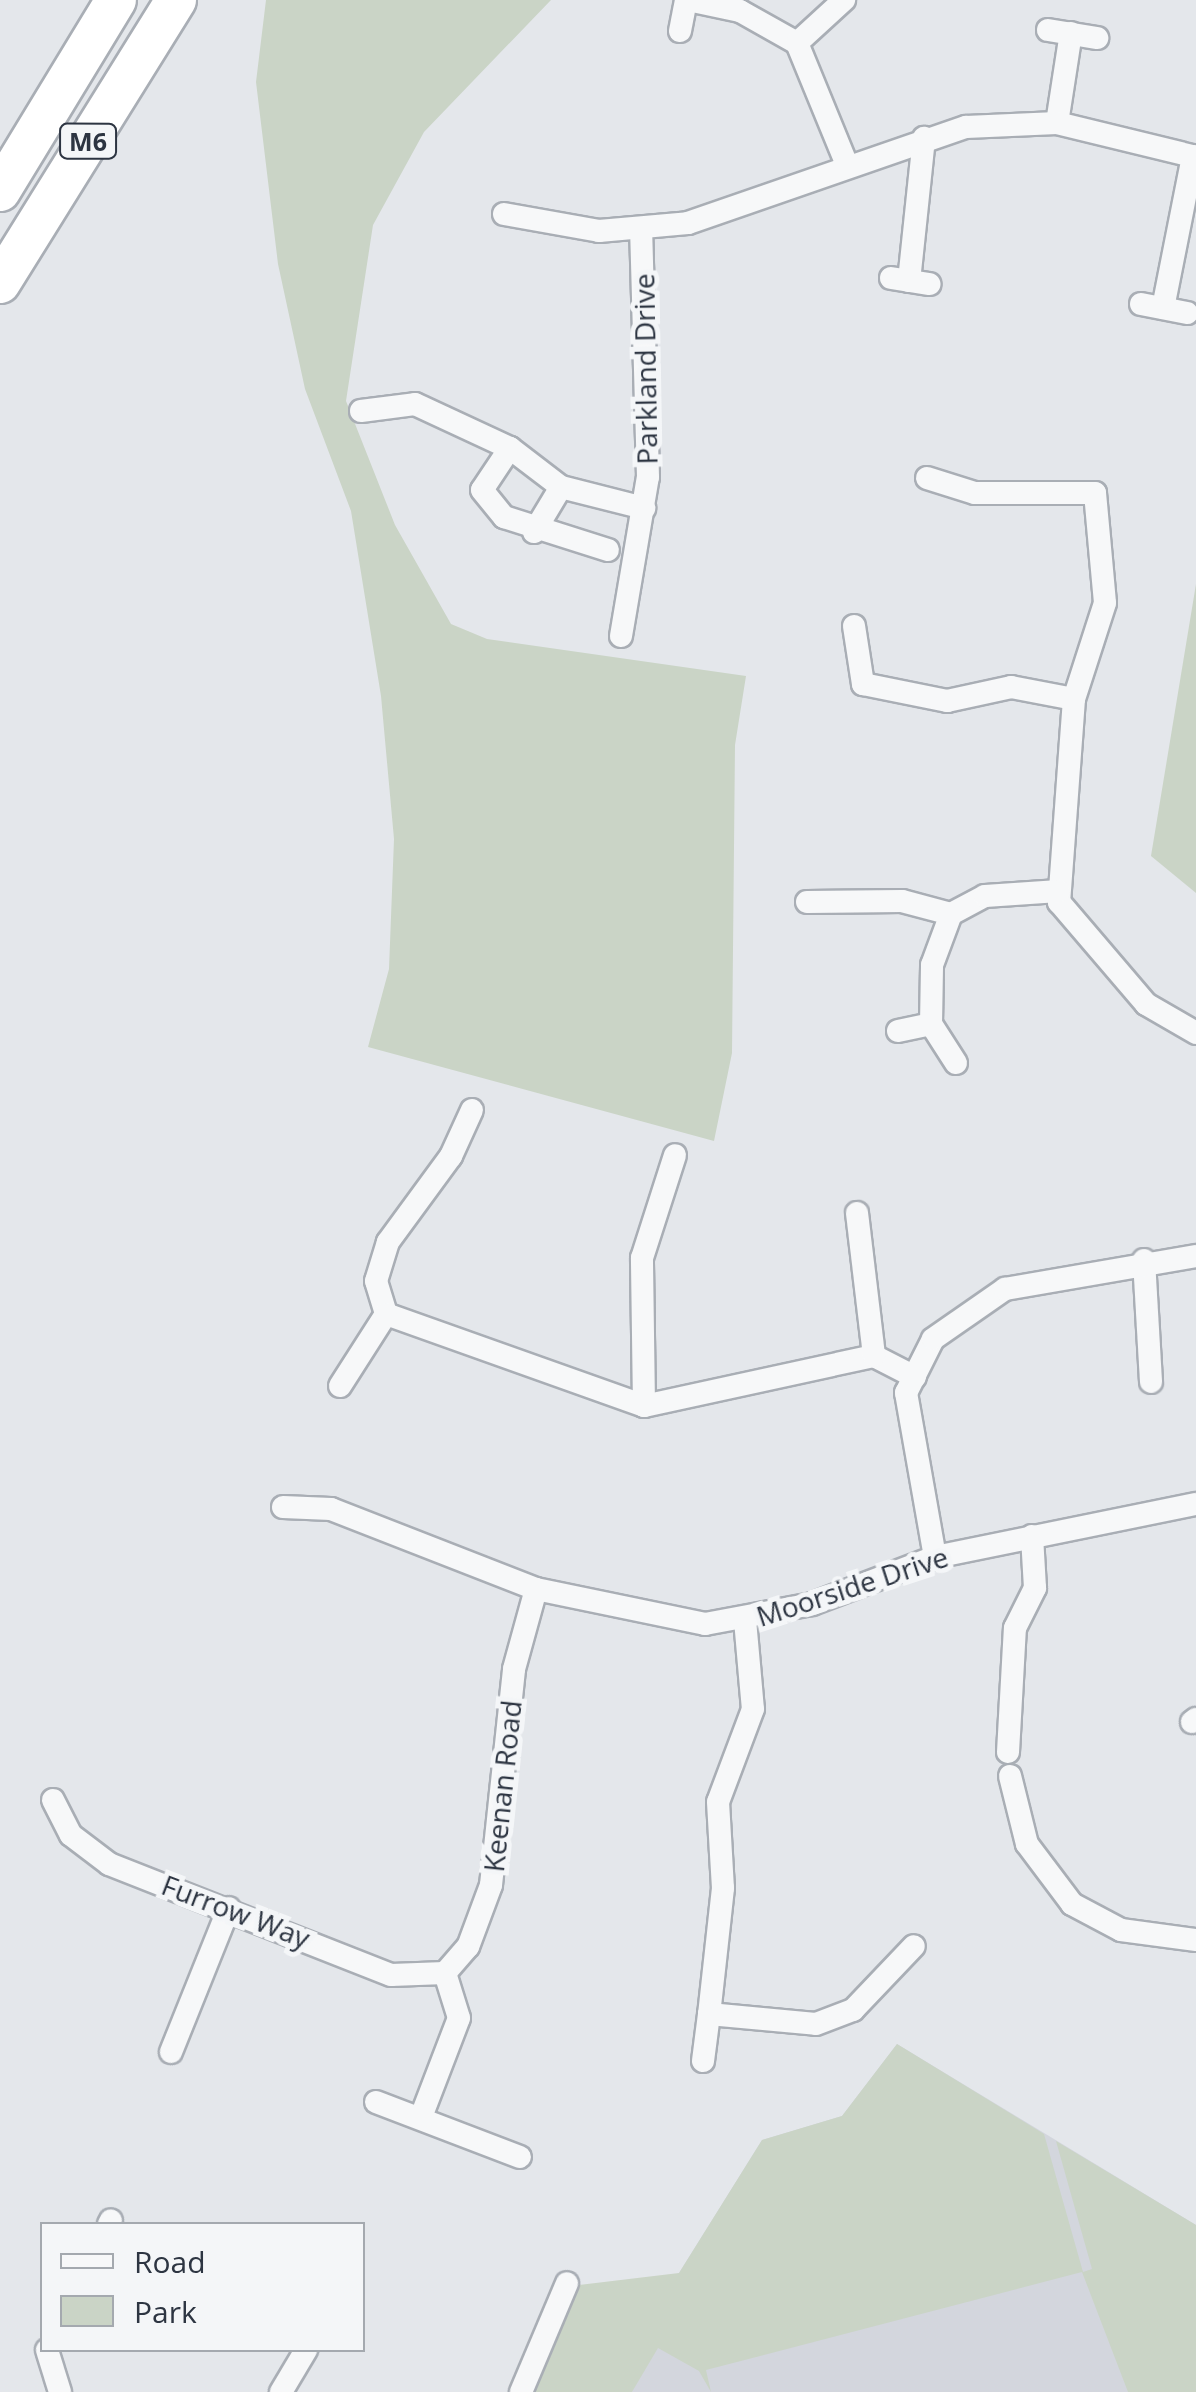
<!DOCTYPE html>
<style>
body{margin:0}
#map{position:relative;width:1196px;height:2392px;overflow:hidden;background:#e4e7eb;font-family:"Open Sans",sans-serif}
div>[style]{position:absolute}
.built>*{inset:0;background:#d3d6dd}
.green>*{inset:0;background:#cad4c6}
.roads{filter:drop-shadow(2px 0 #a9aeb5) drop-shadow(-2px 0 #a9aeb5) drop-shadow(0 2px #a9aeb5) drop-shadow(0 -2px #a9aeb5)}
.minor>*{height:22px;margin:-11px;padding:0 11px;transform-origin:11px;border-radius:11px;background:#f7f8f9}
.motorway>*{height:40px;margin:-20px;padding:0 20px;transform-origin:20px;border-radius:20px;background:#fff}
span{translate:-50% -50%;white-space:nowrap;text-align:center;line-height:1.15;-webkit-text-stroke:10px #f4f6f8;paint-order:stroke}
.shield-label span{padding:2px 8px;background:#f4f6f8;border:2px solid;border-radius:8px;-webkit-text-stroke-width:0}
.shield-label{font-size:25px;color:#2d3542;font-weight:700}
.street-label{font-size:28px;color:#2d3542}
.legend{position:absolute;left:40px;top:2222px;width:325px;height:130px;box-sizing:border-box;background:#f4f6f8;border:2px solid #a4a9af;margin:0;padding:12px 18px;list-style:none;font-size:30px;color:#2d3542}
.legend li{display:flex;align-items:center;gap:20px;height:50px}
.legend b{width:50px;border:2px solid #a4a9af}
</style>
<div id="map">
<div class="built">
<div style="clip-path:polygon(897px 2044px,1196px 2225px,1196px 2392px,557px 2392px,679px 2273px,762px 2140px,842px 2116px)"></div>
</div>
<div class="green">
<div style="clip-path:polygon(266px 0,551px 0,424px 132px,373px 225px,346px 401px,395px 525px,451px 624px,487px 639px,746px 676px,735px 745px,732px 1053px,714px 1141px,368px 1047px,389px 969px,394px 839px,381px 696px,351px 511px,305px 389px,278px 264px,256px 82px)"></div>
<div style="clip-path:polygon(1196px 584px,1196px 893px,1151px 856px)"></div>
<div style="clip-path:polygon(897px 2044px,1044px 2134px,1083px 2272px,1092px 2269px,1056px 2141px,1196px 2225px,1196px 2392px,1128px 2392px,1082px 2272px,706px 2370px,711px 2392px,699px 2371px,658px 2348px,632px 2392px,534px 2392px,579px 2285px,679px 2273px,762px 2140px,842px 2116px)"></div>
</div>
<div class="roads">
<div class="minor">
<div style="left:688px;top:0;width:53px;rotate:11.9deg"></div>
<div style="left:740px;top:11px;width:65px;rotate:29.3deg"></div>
<div style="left:797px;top:43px;width:132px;rotate:67.7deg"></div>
<div style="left:1048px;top:30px;width:50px;rotate:9.3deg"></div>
<div style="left:680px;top:31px;width:32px;rotate:-79deg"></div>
<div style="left:797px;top:43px;width:64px;rotate:-42.5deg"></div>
<div style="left:1057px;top:123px;width:91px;rotate:-81.2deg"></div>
<div style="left:504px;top:214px;width:97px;rotate:10.1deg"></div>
<div style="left:599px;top:231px;width:89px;rotate:-5.1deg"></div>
<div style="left:688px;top:223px;width:294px;rotate:-19.1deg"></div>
<div style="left:966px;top:127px;width:91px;rotate:-2.5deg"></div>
<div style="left:1057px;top:123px;width:143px;rotate:13.7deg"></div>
<div style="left:891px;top:278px;width:39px;rotate:9deg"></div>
<div style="left:909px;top:281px;width:144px;rotate:-84deg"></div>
<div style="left:1141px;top:304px;width:47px;rotate:11.1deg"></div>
<div style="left:1163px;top:308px;width:155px;rotate:-78.8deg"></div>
<div style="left:361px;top:411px;width:54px;rotate:-7.4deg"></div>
<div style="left:415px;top:404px;width:105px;rotate:24.9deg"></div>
<div style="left:510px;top:448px;width:64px;rotate:37.4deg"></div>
<div style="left:561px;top:487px;width:86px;rotate:14.2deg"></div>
<div style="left:510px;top:448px;width:50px;rotate:123.7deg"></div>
<div style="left:482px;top:490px;width:35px;rotate:51deg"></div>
<div style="left:504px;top:517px;width:109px;rotate:17.6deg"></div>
<div style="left:927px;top:478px;width:50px;rotate:17.4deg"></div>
<div style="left:975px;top:493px;width:120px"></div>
<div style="left:1095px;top:493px;width:110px;rotate:84.8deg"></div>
<div style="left:1105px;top:603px;width:101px;rotate:107.9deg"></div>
<div style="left:1074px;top:699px;width:204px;rotate:94.2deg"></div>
<div style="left:1059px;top:902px;width:134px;rotate:49.5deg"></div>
<div style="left:1146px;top:1004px;width:58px;rotate:30.1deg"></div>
<div style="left:534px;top:532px;width:52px;rotate:-59deg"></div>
<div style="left:854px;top:626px;width:59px;rotate:81.2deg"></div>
<div style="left:863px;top:684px;width:86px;rotate:11.4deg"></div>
<div style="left:947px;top:701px;width:66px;rotate:-12.3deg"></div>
<div style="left:1011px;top:687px;width:64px;rotate:10.8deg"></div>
<div style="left:621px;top:636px;width:161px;rotate:-80.4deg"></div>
<div style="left:648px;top:477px;width:248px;rotate:-91.6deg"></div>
<div style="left:807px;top:902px;width:95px;rotate:-0.6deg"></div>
<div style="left:902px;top:901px;width:51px;rotate:14.9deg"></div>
<div style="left:898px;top:1031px;width:34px;rotate:-12deg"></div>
<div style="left:956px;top:1063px;width:46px;rotate:-122.7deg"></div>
<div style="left:931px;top:1024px;width:59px;rotate:-89deg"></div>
<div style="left:932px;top:965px;width:54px;rotate:-69.6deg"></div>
<div style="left:951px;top:914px;width:38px;rotate:-28deg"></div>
<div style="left:985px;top:896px;width:74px;rotate:-3.9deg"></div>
<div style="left:472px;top:1110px;width:51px;rotate:114.5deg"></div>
<div style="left:451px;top:1156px;width:107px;rotate:126.2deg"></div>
<div style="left:388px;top:1242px;width:41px;rotate:107.1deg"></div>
<div style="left:376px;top:1281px;width:34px;rotate:73deg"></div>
<div style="left:386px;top:1314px;width:274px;rotate:19.6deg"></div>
<div style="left:644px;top:1406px;width:235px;rotate:-12.3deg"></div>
<div style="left:874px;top:1356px;width:46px;rotate:27.1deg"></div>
<div style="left:857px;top:1213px;width:144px;rotate:83.2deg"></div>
<div style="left:1144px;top:1260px;width:122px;rotate:86.7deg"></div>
<div style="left:340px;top:1386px;width:85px;rotate:-57.4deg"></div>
<div style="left:644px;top:1406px;width:148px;rotate:-90.8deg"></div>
<div style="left:642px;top:1258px;width:108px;rotate:-72.2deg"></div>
<div style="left:283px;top:1507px;width:48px;rotate:2.4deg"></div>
<div style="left:331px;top:1509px;width:220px;rotate:21.3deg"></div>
<div style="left:536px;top:1589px;width:173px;rotate:11.7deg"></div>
<div style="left:705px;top:1624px;width:109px;rotate:-10.6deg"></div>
<div style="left:812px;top:1604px;width:132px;rotate:-20.9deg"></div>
<div style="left:935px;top:1557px;width:266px;rotate:-11.5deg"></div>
<div style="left:935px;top:1557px;width:167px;rotate:-100deg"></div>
<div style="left:906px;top:1393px;width:60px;rotate:-63.4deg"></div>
<div style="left:933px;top:1339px;width:88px;rotate:-34.8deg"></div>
<div style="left:1005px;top:1289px;width:194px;rotate:-9.8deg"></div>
<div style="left:745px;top:1620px;width:89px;rotate:84.9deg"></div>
<div style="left:753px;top:1709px;width:99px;rotate:110.6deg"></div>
<div style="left:718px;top:1802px;width:86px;rotate:86.7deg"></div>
<div style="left:723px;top:1888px;width:127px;rotate:96.3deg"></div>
<div style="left:709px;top:2014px;width:107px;rotate:5.3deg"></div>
<div style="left:816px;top:2024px;width:40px;rotate:-21deg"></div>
<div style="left:853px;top:2010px;width:88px;rotate:-46.4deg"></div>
<div style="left:1192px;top:1722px;width:5px;rotate:-37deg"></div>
<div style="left:1008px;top:1752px;width:124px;rotate:-86.8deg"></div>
<div style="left:1015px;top:1628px;width:45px;rotate:-63.4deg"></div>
<div style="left:1035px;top:1588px;width:52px;rotate:-93.3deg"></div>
<div style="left:1010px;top:1776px;width:70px;rotate:76deg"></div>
<div style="left:1027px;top:1844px;width:75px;rotate:53.1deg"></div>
<div style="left:1072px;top:1904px;width:55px;rotate:28deg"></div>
<div style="left:1121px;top:1930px;width:76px;rotate:7.6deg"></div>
<div style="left:53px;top:1800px;width:39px;rotate:63deg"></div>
<div style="left:71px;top:1835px;width:48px;rotate:37.3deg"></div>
<div style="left:109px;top:1864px;width:303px;rotate:21.5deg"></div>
<div style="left:391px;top:1975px;width:54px;rotate:-2.1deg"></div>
<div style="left:445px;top:1973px;width:35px;rotate:-49deg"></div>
<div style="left:468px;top:1947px;width:66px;rotate:-69.6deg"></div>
<div style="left:491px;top:1885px;width:217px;rotate:-83.9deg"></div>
<div style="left:514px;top:1669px;width:83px;rotate:-74.6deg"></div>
<div style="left:171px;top:2052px;width:155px;rotate:-68.1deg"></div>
<div style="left:703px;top:2061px;width:47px;rotate:-82.7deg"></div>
<div style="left:376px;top:2102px;width:154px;rotate:20.9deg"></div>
<div style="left:421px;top:2117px;width:106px;rotate:-69deg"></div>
<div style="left:459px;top:2018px;width:47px;rotate:-107.3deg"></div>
<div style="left:109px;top:2224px;width:4px;rotate:-63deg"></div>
<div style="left:47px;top:2350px;width:44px;rotate:72.8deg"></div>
<div style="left:281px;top:2392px;width:49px;rotate:-59.2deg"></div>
<div style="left:521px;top:2392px;width:118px;rotate:-67.1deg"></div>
</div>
<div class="motorway">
<div style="left:0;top:191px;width:223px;rotate:-58.7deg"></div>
<div style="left:0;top:283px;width:333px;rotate:-58.1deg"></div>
</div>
</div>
<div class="shield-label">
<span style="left:88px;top:141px">M6</span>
</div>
<div class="street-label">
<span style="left:645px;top:369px;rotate:-91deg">Parkland Drive</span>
<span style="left:852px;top:1586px;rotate:-18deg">Moorside Drive</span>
<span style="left:502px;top:1786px;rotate:-84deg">Keenan Road</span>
<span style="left:236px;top:1911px;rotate:21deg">Furrow Way</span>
</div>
<ul class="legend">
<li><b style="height:12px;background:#f7f8f9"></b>Road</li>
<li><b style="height:28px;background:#cad4c6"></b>Park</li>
</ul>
</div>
